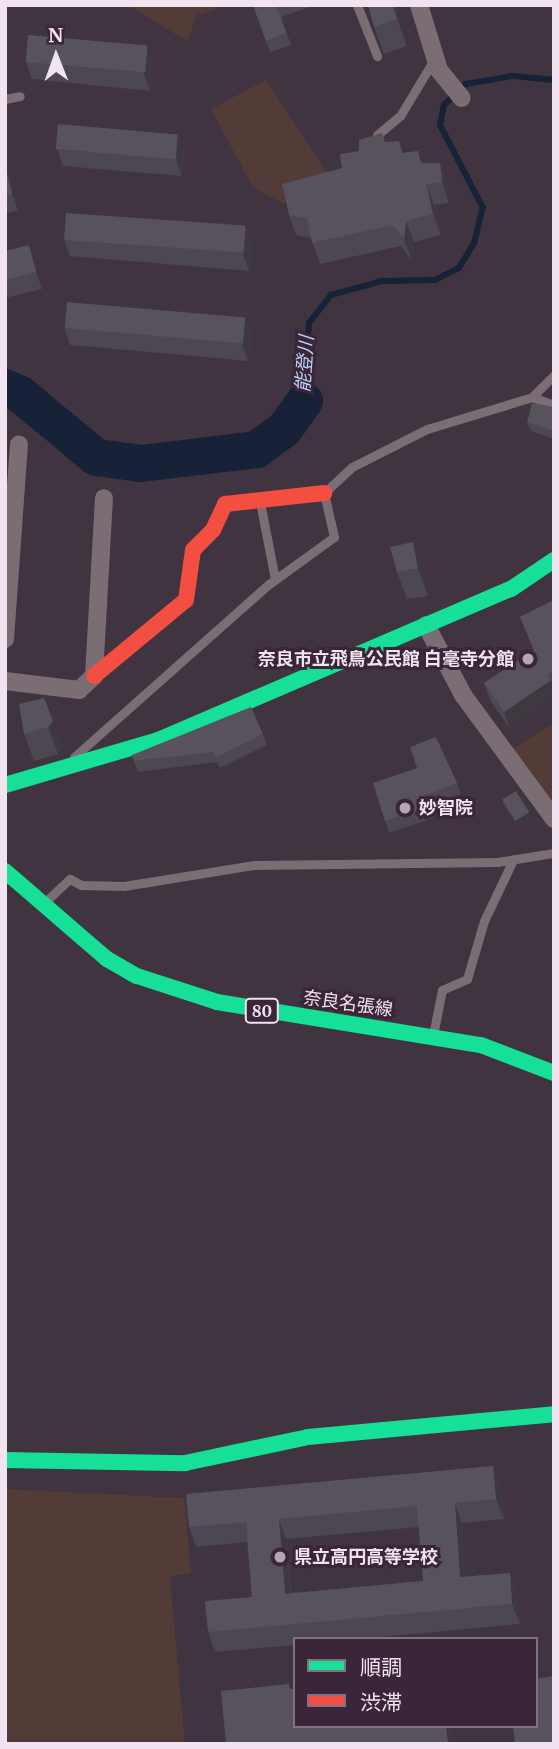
<!DOCTYPE html>
<meta charset="utf-8">
<style>
body{margin:0}
#map{position:relative;width:559px;height:1749px;overflow:hidden;background:#3f343f;font-family:Merriweather,"Noto Sans JP",serif}
div>[style]{position:absolute}
.green>*{inset:0;background:#533b37}
.stream>*{height:6px;margin:-3px;padding:0 3px;transform-origin:3px;border-radius:3px;background:#172137}
.river>*{height:37px;margin:-18.5px;padding:0 18.5px;transform-origin:18.5px;border-radius:18.5px;background:#172137}
.lane>*{height:9px;margin:-4.5px;padding:0 4.5px;transform-origin:4.5px;border-radius:4.5px;background:#7a6e74}
.street>*{height:18px;margin:-9px;padding:0 9px;transform-origin:9px;border-radius:9px;background:#7a6e74}
.fast>*{height:16px;margin:-8px;padding:0 8px;transform-origin:8px;border-radius:8px;background:#16e098}
.jam>*{height:16px;margin:-8px;padding:0 8px;transform-origin:8px;border-radius:8px;background:#f24e42}
.wall>*{inset:0;background:#4c4750}
.shaded-wall>*{inset:0;background:#3e3941;transform-origin:0 0}
.building>*{inset:0;background:#58525d;transform-origin:0 0}
.dots>*{width:19px;height:19px;translate:-50% -50%;box-sizing:border-box;border:4px solid #3a2539;border-radius:50%}
span{translate:-50% -50%;white-space:nowrap;text-align:center;line-height:1.15;-webkit-text-stroke:6px #3a2539;paint-order:stroke}
.shield-label span{padding:2px 5px;background:#3a2539;border:2px solid;border-radius:5px;-webkit-text-stroke-width:0}
.shield-label{font-size:16px;color:#f1e4f0;font-weight:700}
.poi-label{font-size:18px;color:#f1e4f0;font-weight:700}
.right{translate:-100% -50%;text-align:right}
.left{translate:0 -50%;text-align:left}
.street-label{font-size:18px;color:#f1e4f0}
.water-label{font-size:19px;color:#bad1f9;font-style:italic}
.frame{position:absolute;inset:0;border:7px solid #f1e4f0;pointer-events:none}
.legend{position:absolute;left:293px;top:1637px;width:245px;height:91px;box-sizing:border-box;background:#3a2539;border:2px solid #837182;margin:0;padding:9px 12px;list-style:none;font-size:21px;color:#f1e4f0}
.legend li{display:flex;align-items:center;gap:14px;height:35px}
.legend b{width:35px;border:2px solid #837182}
.north{position:absolute;left:21px;top:21px;width:70px;height:70px;-webkit-text-stroke:5px #3a2539;paint-order:stroke;rotate:359deg;font-size:19px;font-weight:700;line-height:28px;text-align:center;color:#f1e4f0}
.north::after{content:'';display:block;margin:auto;width:24px;height:32px;background:#f1e4f0;clip-path:polygon(50% 0,100% 100%,50% 72%,0 100%)}
</style>
<div id="map">
<div class="green">
<div style="clip-path:polygon(128px 5px,213px 5px,217px 9px,197px 15px,187px 41px)"></div>
<div style="clip-path:polygon(266px 80px,330px 177px,283px 204px,252px 186px,211px 109px)"></div>
<div style="clip-path:polygon(554px 723px,554px 806px,513px 749px)"></div>
<div style="clip-path:polygon(5px 1489px,184px 1498px,191px 1573px,170px 1577px,185px 1744px,5px 1744px)"></div>
</div>
<div class="stream">
<div style="left:304px;top:400px;width:77px;rotate:-86.3deg"></div>
<div style="left:309px;top:323px;width:36px;rotate:-52deg"></div>
<div style="left:331px;top:295px;width:53px;rotate:-15.4deg"></div>
<div style="left:382px;top:281px;width:53px;rotate:-1.1deg"></div>
<div style="left:435px;top:280px;width:27px;rotate:-27deg"></div>
<div style="left:459px;top:268px;width:29px;rotate:-59deg"></div>
<div style="left:474px;top:243px;width:36px;rotate:-76deg"></div>
<div style="left:483px;top:208px;width:93px;rotate:-117.4deg"></div>
<div style="left:440px;top:125px;width:20px;rotate:-79deg"></div>
<div style="left:444px;top:105px;width:30px;rotate:-44deg"></div>
<div style="left:466px;top:84px;width:48px;rotate:-9.7deg"></div>
<div style="left:513px;top:76px;width:41px;rotate:5.6deg"></div>
</div>
<div class="river">
<div style="left:5px;top:387px;width:17px;rotate:25deg"></div>
<div style="left:20px;top:394px;width:99px;rotate:39.7deg"></div>
<div style="left:96px;top:457px;width:45px;rotate:7.6deg"></div>
<div style="left:141px;top:463px;width:116px;rotate:-6.9deg"></div>
<div style="left:256px;top:449px;width:34px;rotate:-36deg"></div>
<div style="left:284px;top:429px;width:35px;rotate:-55deg"></div>
</div>
<div class="lane">
<div style="left:357px;top:5px;width:55px;rotate:68.6deg"></div>
<div style="left:5px;top:99px;width:15px;rotate:-11deg"></div>
<div style="left:377px;top:135px;width:30px;rotate:-40deg"></div>
<div style="left:400px;top:116px;width:68px;rotate:-58.9deg"></div>
<div style="left:532px;top:397px;width:23px;rotate:20deg"></div>
<div style="left:260px;top:502px;width:78px;rotate:79deg"></div>
<div style="left:74px;top:757px;width:261px;rotate:-41.6deg"></div>
<div style="left:269px;top:584px;width:80px;rotate:-35.9deg"></div>
<div style="left:334px;top:537px;width:45px;rotate:-102.8deg"></div>
<div style="left:324px;top:493px;width:38px;rotate:-43deg"></div>
<div style="left:352px;top:467px;width:84px;rotate:-26.9deg"></div>
<div style="left:427px;top:429px;width:110px;rotate:-16.9deg"></div>
<div style="left:532px;top:397px;width:31px;rotate:-45deg"></div>
<div style="left:45px;top:902px;width:34px;rotate:-43deg"></div>
<div style="left:70px;top:879px;width:13px;rotate:29deg"></div>
<div style="left:81px;top:885px;width:43px;rotate:1.3deg"></div>
<div style="left:124px;top:886px;width:132px;rotate:-9.2deg"></div>
<div style="left:254px;top:865px;width:243px;rotate:-0.7deg"></div>
<div style="left:497px;top:862px;width:58px;rotate:-9deg"></div>
<div style="left:433px;top:1035px;width:46px;rotate:-78.7deg"></div>
<div style="left:442px;top:990px;width:27px;rotate:-24deg"></div>
<div style="left:467px;top:979px;width:60px;rotate:-73.7deg"></div>
<div style="left:484px;top:921px;width:68px;rotate:-64.6deg"></div>
</div>
<div class="street">
<div style="left:419px;top:5px;width:68px;rotate:72.9deg"></div>
<div style="left:439px;top:70px;width:36px;rotate:51deg"></div>
<div style="left:426px;top:625px;width:79px;rotate:62.1deg"></div>
<div style="left:463px;top:695px;width:154px;rotate:53.7deg"></div>
<div style="left:5px;top:639px;width:195px;rotate:-85.9deg"></div>
<div style="left:5px;top:681px;width:75px;rotate:6.9deg"></div>
<div style="left:79px;top:690px;width:21px;rotate:-43deg"></div>
<div style="left:94px;top:676px;width:178px;rotate:-86.8deg"></div>
</div>
<div class="fast">
<div style="left:5px;top:785px;width:159px;rotate:-16.4deg"></div>
<div style="left:158px;top:740px;width:384px;rotate:-23.2deg"></div>
<div style="left:511px;top:589px;width:52px;rotate:-34deg"></div>
<div style="left:5px;top:871px;width:135px;rotate:40.8deg"></div>
<div style="left:107px;top:959px;width:34px;rotate:30deg"></div>
<div style="left:137px;top:976px;width:84px;rotate:18deg"></div>
<div style="left:217px;top:1002px;width:267px;rotate:9.3deg"></div>
<div style="left:481px;top:1045px;width:78px;rotate:21deg"></div>
<div style="left:5px;top:1460px;width:180px;rotate:1deg"></div>
<div style="left:185px;top:1463px;width:126px;rotate:-11.9deg"></div>
<div style="left:308px;top:1437px;width:247px;rotate:-5.3deg"></div>
</div>
<div class="jam">
<div style="left:94px;top:676px;width:119px;rotate:-39.6deg"></div>
<div style="left:186px;top:600px;width:50px;rotate:-82deg"></div>
<div style="left:193px;top:550px;width:28px;rotate:-45deg"></div>
<div style="left:213px;top:530px;width:29px;rotate:-65deg"></div>
<div style="left:225px;top:504px;width:100px;rotate:-6.3deg"></div>
</div>
<div class="wall">
<div style="clip-path:polygon(253px 5px,316px 5px,281px 17px,291px 45px,270px 52px)"></div>
<div style="clip-path:polygon(396px 5px,407px 46px,384px 54px,374px 27px)"></div>
<div style="clip-path:polygon(147px 46px,153px 63px,150px 91px,32px 79px,26px 62px)"></div>
<div style="clip-path:polygon(178px 134px,184px 151px,182px 176px,63px 166px,57px 149px)"></div>
<div style="clip-path:polygon(399px 141px,403px 153px,423px 163px,440px 163px,447px 184px,449px 203px,434px 205px,441px 235px,414px 242px,412px 261px,401px 246px,320px 264px,311px 238px,296px 235px,289px 215px,342px 168px,359px 151px,386px 142px)"></div>
<div style="clip-path:polygon(5px 167px,12px 183px,18px 211px,5px 213px)"></div>
<div style="clip-path:polygon(245px 227px,251px 244px,249px 271px,70px 256px,64px 240px)"></div>
<div style="clip-path:polygon(5px 251px,35px 262px,42px 289px,5px 298px)"></div>
<div style="clip-path:polygon(245px 318px,251px 334px,248px 361px,70px 345px,64px 328px)"></div>
<div style="clip-path:polygon(554px 407px,554px 439px,531px 431px,527px 422px)"></div>
<div style="clip-path:polygon(423px 569px,428px 596px,407px 599px,397px 572px)"></div>
<div style="clip-path:polygon(554px 600px,554px 699px,510px 729px,490px 700px,484px 683px,534px 651px,520px 617px)"></div>
<div style="clip-path:polygon(44px 698px,63px 748px,58px 754px,34px 761px,24px 734px)"></div>
<div style="clip-path:polygon(263px 734px,267px 745px,220px 768px,217px 762px,138px 772px,132px 755px)"></div>
<div style="clip-path:polygon(373px 783px,457px 783px,461px 794px,429px 807px,433px 818px,389px 833px)"></div>
<div style="clip-path:polygon(502px 799px,529px 812px,531px 818px,518px 827px,504px 805px)"></div>
<div style="clip-path:polygon(evenodd,493px 1466px,501px 1486px,504px 1519px,462px 1523px,466px 1577px,510px 1573px,517px 1593px,520px 1624px,359px 1639px,295px 1639px,295px 1645px,215px 1652px,208px 1632px,252px 1597px,247px 1542px,196px 1547px,189px 1527px,493px 1466px,419px 1527px,423px 1581px,291px 1593px,286px 1539px,419px 1527px)"></div>
</div>
<div class="shaded-wall">
<div style="clip-path:polygon(393px 5px,396px 5px,407px 46px,397px 19px)"></div>
<div style="clip-path:polygon(147px 46px,153px 63px,150px 91px,144px 74px)"></div>
<div style="clip-path:polygon(178px 134px,184px 151px,182px 176px,176px 160px)"></div>
<div style="clip-path:polygon(440px 163px,447px 184px,449px 203px,442px 182px)"></div>
<div style="clip-path:polygon(6px 167px,12px 183px,18px 211px,12px 194px)"></div>
<div style="clip-path:polygon(426px 184px,434px 205px,441px 235px,433px 214px)"></div>
<div style="clip-path:polygon(406px 221px,414px 242px,412px 261px,404px 240px)"></div>
<div style="clip-path:polygon(245px 227px,251px 244px,249px 271px,243px 254px)"></div>
<div style="clip-path:polygon(29px 245px,35px 262px,42px 289px,36px 272px)"></div>
<div style="clip-path:polygon(245px 318px,251px 334px,248px 361px,242px 344px)"></div>
<div style="clip-path:polygon(413px 542px,423px 569px,428px 596px,418px 569px)"></div>
<div style="clip-path:polygon(551px 680px,554px 687px,554px 699px,510px 729px,504px 712px)"></div>
<div style="clip-path:polygon(53px 721px,63px 748px,58px 754px,48px 727px)"></div>
<div style="clip-path:polygon(529px 812px,531px 818px,518px 827px,515px 821px)"></div>
<div style="clip-path:polygon(493px 1466px,501px 1486px,504px 1519px,496px 1499px)"></div>
<div style="clip-path:polygon(455px 1503px,462px 1523px,468px 1598px,460px 1577px)"></div>
<div style="clip-path:polygon(279px 1519px,286px 1539px,292px 1614px,285px 1594px)"></div>
<div style="clip-path:polygon(510px 1573px,517px 1593px,520px 1624px,512px 1604px)"></div>
<div style="left:446px;top:1726px;width:5px;height:18px"></div>
</div>
<div class="building">
<div style="clip-path:polygon(253px 5px,276px 5px,286px 33px,266px 41px)"></div>
<div style="clip-path:polygon(368px 5px,393px 5px,397px 19px,374px 27px)"></div>
<div style="left:28px;top:35px;width:120px;height:27px;rotate:5deg"></div>
<div style="left:58px;top:124px;width:120px;height:25px;rotate:5deg"></div>
<div style="clip-path:polygon(382px 133px,385px 142px,399px 141px,402px 153px,418px 151px,421px 163px,440px 163px,442px 182px,426px 184px,433px 214px,406px 221px,404px 240px,393px 225px,312px 243px,307px 218px,289px 215px,282px 184px,342px 168px,340px 154px,359px 151px,359px 140px)"></div>
<div style="clip-path:polygon(5px 167px,12px 194px,5px 195px)"></div>
<div style="left:66px;top:213px;width:180px;height:27px;rotate:4deg"></div>
<div style="clip-path:polygon(29px 245px,36px 272px,5px 280px,5px 251px)"></div>
<div style="left:67px;top:302px;width:179px;height:26px;rotate:5deg"></div>
<div style="clip-path:polygon(532px 403px,554px 407px,554px 431px,527px 422px)"></div>
<div style="clip-path:polygon(413px 542px,418px 569px,397px 572px,390px 547px)"></div>
<div style="clip-path:polygon(554px 600px,554px 671px,548px 674px,551px 680px,504px 712px,484px 683px,534px 650px,520px 617px)"></div>
<div style="clip-path:polygon(44px 698px,53px 721px,48px 727px,24px 734px,19px 704px)"></div>
<div style="clip-path:polygon(251px 707px,263px 734px,216px 757px,213px 752px,134px 761px,132px 755px)"></div>
<div style="clip-path:polygon(436px 737px,457px 783px,425px 795px,429px 806px,385px 821px,373px 783px,417px 768px,410px 747px)"></div>
<div style="left:516px;top:791px;width:25px;height:16px;rotate:58deg"></div>
<div style="clip-path:polygon(evenodd,493px 1466px,496px 1499px,455px 1503px,460px 1577px,510px 1573px,512px 1604px,208px 1632px,205px 1601px,252px 1597px,246px 1522px,189px 1527px,186px 1494px,493px 1466px,417px 1506px,423px 1581px,285px 1594px,279px 1519px,417px 1506px)"></div>
<div style="clip-path:polygon(554px 1676px,554px 1744px,515px 1744px,513px 1726px,536px 1726px,536px 1679px)"></div>
<div style="clip-path:polygon(289px 1684px,290px 1689px,295px 1689px,295px 1726px,446px 1726px,448px 1744px,226px 1744px,221px 1691px)"></div>
</div>
<div class="dots">
<div style="left:528px;top:659px;background:#b3a6b2"></div>
<div style="left:405px;top:808px;background:#b3a6b2"></div>
<div style="left:280px;top:1557px;background:#b3a6b2"></div>
</div>
<div class="shield-label">
<span style="left:262px;top:1011px">80</span>
</div>
<div class="poi-label">
<span class="right" style="left:514px;top:659px">奈良市立飛鳥公民館 白毫寺分館</span>
<span class="left" style="left:419px;top:808px">妙智院</span>
<span class="left" style="left:294px;top:1557px">県立高円高等学校</span>
</div>
<div class="street-label">
<span style="left:348px;top:1004px;rotate:8deg">奈良名張線</span>
</div>
<div class="water-label">
<span style="left:305px;top:364px;rotate:-86deg">能登川</span>
</div>
<div class="frame"></div>
<ul class="legend">
<li><b style="height:9px;background:#16e098"></b>順調</li>
<li><b style="height:9px;background:#f24e42"></b>渋滞</li>
</ul>
<div class="north">N</div>
</div>
